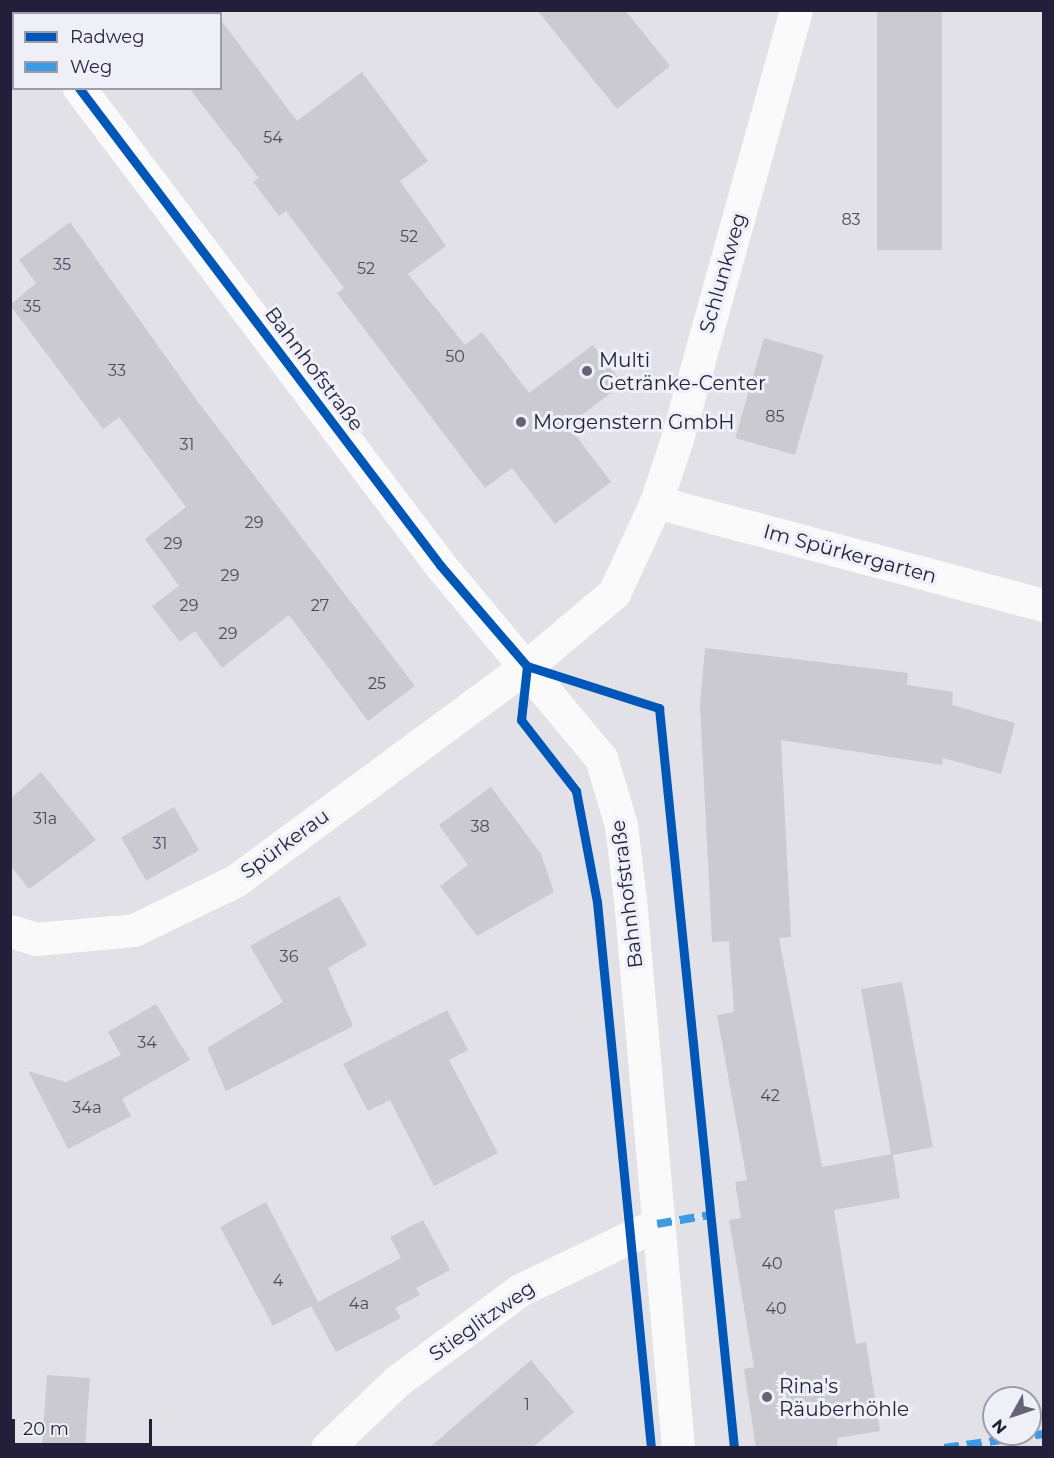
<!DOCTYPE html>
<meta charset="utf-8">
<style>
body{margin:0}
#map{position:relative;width:1054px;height:1458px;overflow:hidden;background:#e1e1e7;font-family:Montserrat,sans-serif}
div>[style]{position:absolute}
.building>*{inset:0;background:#cacad0;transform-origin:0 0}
.minor>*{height:33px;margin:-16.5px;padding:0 16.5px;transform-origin:16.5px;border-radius:16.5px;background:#fafafb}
.quiet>*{height:8px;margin-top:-4px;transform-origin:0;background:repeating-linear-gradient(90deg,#3c9be2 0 15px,transparent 0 23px)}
.cycleway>*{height:9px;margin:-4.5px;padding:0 4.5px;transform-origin:4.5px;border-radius:4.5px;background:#0057b8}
.dots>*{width:16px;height:16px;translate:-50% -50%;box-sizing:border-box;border:3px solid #eeeff7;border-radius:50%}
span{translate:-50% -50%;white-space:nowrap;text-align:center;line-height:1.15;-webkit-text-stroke:6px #eeeff7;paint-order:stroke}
.number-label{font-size:16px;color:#4e4a60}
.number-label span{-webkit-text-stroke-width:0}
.street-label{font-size:20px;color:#231f3a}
.poi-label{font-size:20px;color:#231f3a}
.left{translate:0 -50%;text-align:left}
.frame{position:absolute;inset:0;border:12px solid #231f3a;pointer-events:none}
.legend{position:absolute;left:12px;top:12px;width:210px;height:78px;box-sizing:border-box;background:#eeeff7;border:2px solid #9d9cab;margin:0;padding:8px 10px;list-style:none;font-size:18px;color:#231f3a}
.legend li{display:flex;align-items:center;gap:12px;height:30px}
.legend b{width:30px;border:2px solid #9d9cab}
.north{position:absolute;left:982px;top:1386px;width:60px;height:60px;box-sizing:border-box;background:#eeeff7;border:2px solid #9d9cab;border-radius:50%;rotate:230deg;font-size:16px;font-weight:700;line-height:24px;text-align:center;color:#231f3a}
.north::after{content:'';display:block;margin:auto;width:21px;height:27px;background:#666377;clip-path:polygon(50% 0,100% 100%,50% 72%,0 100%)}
.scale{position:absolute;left:12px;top:1419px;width:140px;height:27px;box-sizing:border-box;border:3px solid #231f3a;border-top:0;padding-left:8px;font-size:18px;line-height:21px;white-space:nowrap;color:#231f3a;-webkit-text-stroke:4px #eeeff7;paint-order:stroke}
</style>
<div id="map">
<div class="building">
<div style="clip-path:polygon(537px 10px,625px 10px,670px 66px,617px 109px)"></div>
<div style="left:877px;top:10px;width:65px;height:240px"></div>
<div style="clip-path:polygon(220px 19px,297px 121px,362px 72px,428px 161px,400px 181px,446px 246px,408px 274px,465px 345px,482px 332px,529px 393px,593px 345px,623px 384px,568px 425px,611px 482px,555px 524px,512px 468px,485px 488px,337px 293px,344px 288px,286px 211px,279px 216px,253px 182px,259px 178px,189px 88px,220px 88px)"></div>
<div style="clip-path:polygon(70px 222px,198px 402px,415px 686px,368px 721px,289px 615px,222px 668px,195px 631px,180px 642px,152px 606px,179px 586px,145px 539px,186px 507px,119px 417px,103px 429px,10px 305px,36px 283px,19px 260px)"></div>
<div style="left:764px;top:338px;width:62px;height:104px;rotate:16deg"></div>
<div style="clip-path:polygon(705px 648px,908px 673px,907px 685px,953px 692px,952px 705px,1015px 723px,1001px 774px,943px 758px,942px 765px,781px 740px,791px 937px,779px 938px,822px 1167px,891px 1154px,861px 989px,902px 982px,933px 1147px,893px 1155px,900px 1198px,834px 1210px,856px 1344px,866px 1342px,880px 1431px,837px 1438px,838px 1448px,756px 1448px,744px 1369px,754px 1367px,729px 1220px,741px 1218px,735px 1182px,747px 1180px,717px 1015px,734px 1012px,729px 941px,712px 942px,700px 705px)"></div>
<div style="clip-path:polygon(41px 772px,96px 840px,29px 889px,10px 865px,10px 799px)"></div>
<div style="clip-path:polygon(491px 787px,541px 854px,554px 892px,477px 936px,440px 886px,468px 865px,439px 825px)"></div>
<div style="left:174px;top:807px;width:50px;height:61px;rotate:60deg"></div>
<div style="clip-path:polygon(339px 896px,367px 945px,328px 968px,353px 1026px,226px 1091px,207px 1048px,283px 1002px,250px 946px)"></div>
<div style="clip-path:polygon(156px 1004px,190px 1060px,122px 1099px,131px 1116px,68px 1149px,28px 1071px,66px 1082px,121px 1055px,108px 1032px)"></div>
<div style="clip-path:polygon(447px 1010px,468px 1050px,449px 1060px,498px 1153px,434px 1186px,390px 1100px,368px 1111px,343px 1064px)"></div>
<div style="clip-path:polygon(266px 1202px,318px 1302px,401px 1258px,404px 1264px,390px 1237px,423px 1220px,450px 1270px,416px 1288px,420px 1295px,395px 1308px,401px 1318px,336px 1352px,311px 1306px,273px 1326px,220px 1227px)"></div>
<div style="clip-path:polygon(531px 1360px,574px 1412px,532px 1448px,429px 1448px)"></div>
<div style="left:47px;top:1375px;width:43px;height:73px;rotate:4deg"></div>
</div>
<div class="minor">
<div style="left:20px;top:10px;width:4px;rotate:63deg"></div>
<div style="left:79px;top:88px;width:598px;rotate:52.88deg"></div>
<div style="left:440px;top:565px;width:251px;rotate:50.2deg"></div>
<div style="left:601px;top:758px;width:70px;rotate:73.4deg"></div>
<div style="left:621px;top:825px;width:75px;rotate:83.1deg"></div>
<div style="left:630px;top:899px;width:551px;rotate:85deg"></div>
<div style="left:656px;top:502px;width:401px;rotate:14.9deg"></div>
<div style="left:10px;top:931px;width:27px;rotate:17deg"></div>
<div style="left:36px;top:939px;width:98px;rotate:-5.2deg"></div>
<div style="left:134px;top:930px;width:112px;rotate:-25.9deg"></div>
<div style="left:235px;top:881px;width:363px;rotate:-36.4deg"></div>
<div style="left:527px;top:666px;width:114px;rotate:-40deg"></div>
<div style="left:614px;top:593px;width:100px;rotate:-65.2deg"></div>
<div style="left:656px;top:502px;width:66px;rotate:-71.6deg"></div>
<div style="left:677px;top:439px;width:445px;rotate:-74.5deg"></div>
<div style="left:327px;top:1448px;width:97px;rotate:-43.7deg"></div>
<div style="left:397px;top:1381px;width:153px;rotate:-36.5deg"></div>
<div style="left:520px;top:1290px;width:152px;rotate:-25.7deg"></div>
</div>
<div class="quiet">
<div style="left:657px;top:1224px;width:53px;rotate:-9.8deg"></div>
<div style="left:944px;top:1448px;width:101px;rotate:-8deg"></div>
</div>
<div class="cycleway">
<div style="left:79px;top:88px;width:598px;rotate:52.88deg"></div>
<div style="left:440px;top:565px;width:133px;rotate:49.3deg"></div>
<div style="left:527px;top:666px;width:139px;rotate:17.7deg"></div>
<div style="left:659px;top:708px;width:744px;rotate:84.21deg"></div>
<div style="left:527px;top:666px;width:54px;rotate:96.3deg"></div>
<div style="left:521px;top:720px;width:90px;rotate:52.2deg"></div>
<div style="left:576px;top:791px;width:113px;rotate:79.3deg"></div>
<div style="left:597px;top:902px;width:549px;rotate:84.35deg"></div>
</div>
<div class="dots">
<div style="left:587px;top:371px;background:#666377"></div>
<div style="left:521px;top:422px;background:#666377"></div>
<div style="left:767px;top:1397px;background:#666377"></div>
</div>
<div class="number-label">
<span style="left:273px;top:138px">54</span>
<span style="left:851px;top:220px">83</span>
<span style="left:409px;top:237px">52</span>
<span style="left:62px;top:265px">35</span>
<span style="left:366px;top:269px">52</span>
<span style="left:32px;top:307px">35</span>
<span style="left:455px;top:357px">50</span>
<span style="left:117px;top:371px">33</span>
<span style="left:775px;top:417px">85</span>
<span style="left:187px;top:445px">31</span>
<span style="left:254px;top:523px">29</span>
<span style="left:173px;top:544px">29</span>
<span style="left:230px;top:576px">29</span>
<span style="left:189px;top:606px">29</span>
<span style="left:320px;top:606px">27</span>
<span style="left:228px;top:634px">29</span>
<span style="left:377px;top:684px">25</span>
<span style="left:45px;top:819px">31a</span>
<span style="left:480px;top:827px">38</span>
<span style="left:160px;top:844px">31</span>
<span style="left:289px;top:957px">36</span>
<span style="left:147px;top:1043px">34</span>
<span style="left:770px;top:1096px">42</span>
<span style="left:87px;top:1108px">34a</span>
<span style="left:772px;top:1264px">40</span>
<span style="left:278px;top:1281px">4</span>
<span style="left:359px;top:1304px">4a</span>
<span style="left:776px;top:1309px">40</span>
<span style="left:527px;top:1405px">1</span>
</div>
<div class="street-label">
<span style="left:723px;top:273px;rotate:-74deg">Schlunkweg</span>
<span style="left:314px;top:369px;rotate:53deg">Bahnhofstraße</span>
<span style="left:850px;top:554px;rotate:15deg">Im Spürkergarten</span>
<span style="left:285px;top:844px;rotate:-36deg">Spürkerau</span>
<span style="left:627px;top:894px;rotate:-97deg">Bahnhofstraße</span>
<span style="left:482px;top:1321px;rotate:-35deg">Stieglitzweg</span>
</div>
<div class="poi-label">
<span class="left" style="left:599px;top:372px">Multi<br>Getränke-Center</span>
<span class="left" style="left:533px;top:422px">Morgenstern GmbH</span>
<span class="left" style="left:779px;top:1398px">Rina's<br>Räuberhöhle</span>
</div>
<div class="frame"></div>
<ul class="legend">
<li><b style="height:8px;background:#0057b8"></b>Radweg</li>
<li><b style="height:8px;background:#3c9be2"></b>Weg</li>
</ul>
<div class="north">N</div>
<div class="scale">20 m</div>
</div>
